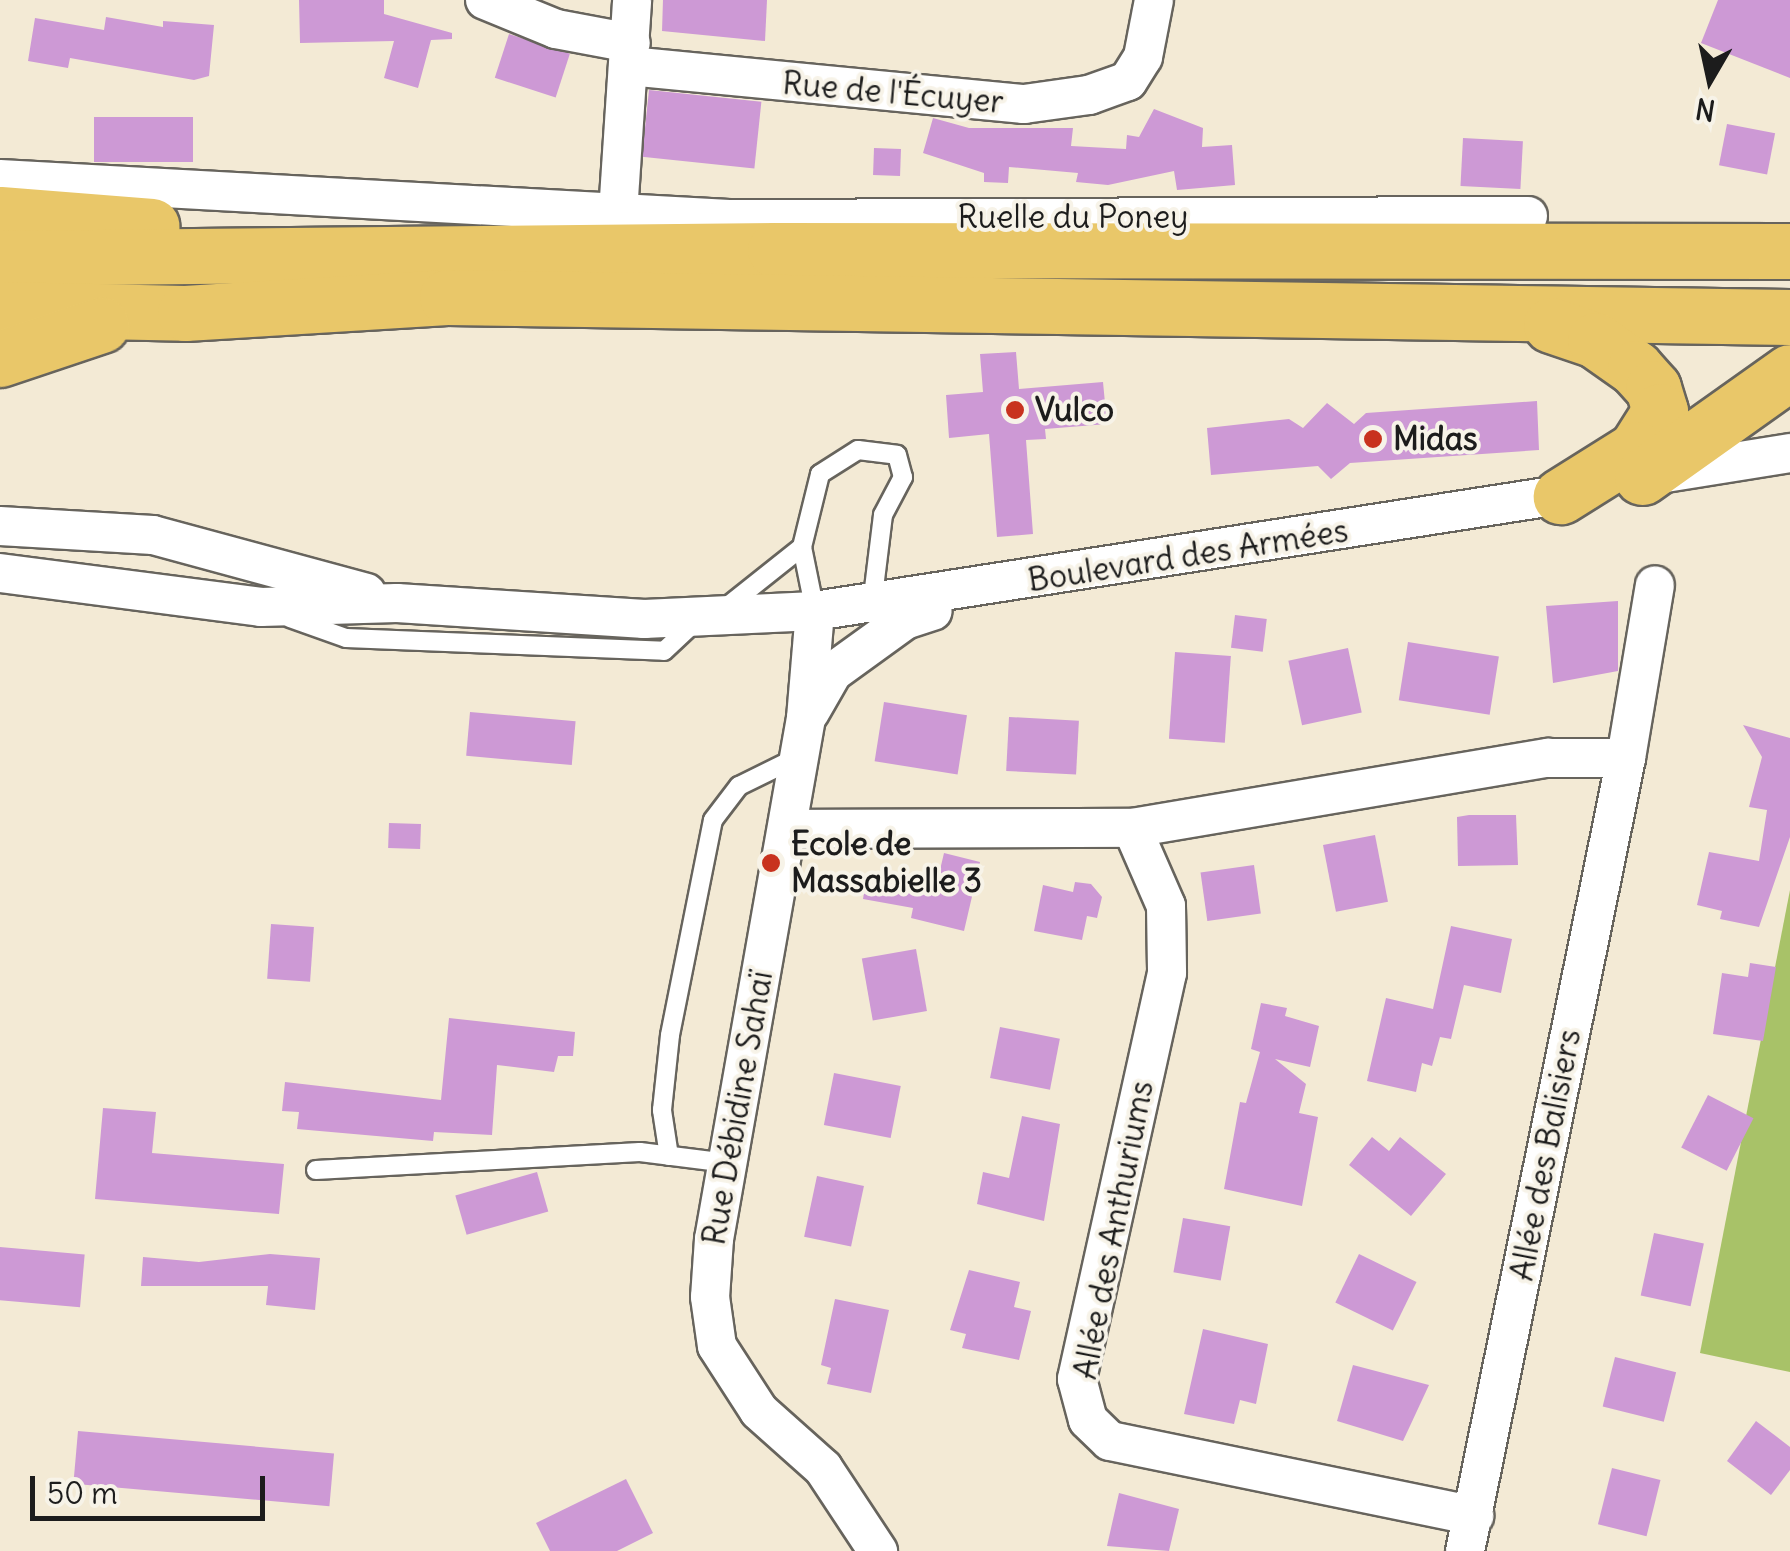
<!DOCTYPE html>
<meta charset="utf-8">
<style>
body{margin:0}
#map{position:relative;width:1790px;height:1551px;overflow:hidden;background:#f3ead5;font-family:Delius,sans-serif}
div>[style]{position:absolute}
.green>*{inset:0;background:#a8c268}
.building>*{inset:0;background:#cd99d5;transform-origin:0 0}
.roads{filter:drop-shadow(2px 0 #67645d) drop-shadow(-2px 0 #67645d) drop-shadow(0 2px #67645d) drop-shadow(0 -2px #67645d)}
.service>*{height:18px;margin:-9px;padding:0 9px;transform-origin:9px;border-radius:9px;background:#fff}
.minor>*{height:38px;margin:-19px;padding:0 19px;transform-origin:19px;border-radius:19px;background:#fff}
.trunk>*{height:55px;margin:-27.5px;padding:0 27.5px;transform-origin:27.5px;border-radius:27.5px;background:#e9c769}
.dots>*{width:28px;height:28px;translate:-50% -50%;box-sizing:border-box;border:5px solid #f7f3e8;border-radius:50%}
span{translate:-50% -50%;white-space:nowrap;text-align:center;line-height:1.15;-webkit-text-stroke:8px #f7f3e8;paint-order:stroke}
.street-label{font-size:32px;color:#1c1c1c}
.poi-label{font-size:32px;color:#1c1c1c;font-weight:700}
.left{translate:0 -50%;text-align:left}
.north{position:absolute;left:1660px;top:30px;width:100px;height:100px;-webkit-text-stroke:8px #f7f3e8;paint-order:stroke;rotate:189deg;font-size:28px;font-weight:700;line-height:40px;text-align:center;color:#1c1c1c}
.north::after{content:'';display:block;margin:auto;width:35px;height:45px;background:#1c1c1c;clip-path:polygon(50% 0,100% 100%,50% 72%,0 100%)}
.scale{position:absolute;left:30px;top:1476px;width:235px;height:45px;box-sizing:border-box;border:5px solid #1c1c1c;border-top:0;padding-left:12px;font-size:30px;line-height:35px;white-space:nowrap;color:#1c1c1c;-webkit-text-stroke:8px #f7f3e8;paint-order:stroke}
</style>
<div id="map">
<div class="green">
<div style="clip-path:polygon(1790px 890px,1790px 1372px,1700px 1353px)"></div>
</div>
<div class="building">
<div style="clip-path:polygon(299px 0,384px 0,384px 14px,452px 33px,452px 39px,431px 40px,418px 88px,384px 78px,394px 41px,300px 43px)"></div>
<div style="clip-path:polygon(663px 0,767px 0,765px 41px,662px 31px)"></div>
<div style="clip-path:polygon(1718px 0,1790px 0,1790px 78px,1701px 43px)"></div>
<div style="clip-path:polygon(106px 17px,163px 27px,163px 21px,214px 25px,209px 76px,194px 80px,70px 58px,68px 68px,28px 61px,35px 18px,104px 30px)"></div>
<div style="left:509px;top:34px;width:64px;height:46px;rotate:18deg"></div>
<div style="left:649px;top:90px;width:113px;height:67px;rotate:6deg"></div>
<div style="clip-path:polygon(1154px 109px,1203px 128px,1202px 147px,1232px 145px,1235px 185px,1177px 190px,1174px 171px,1108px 185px,1076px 182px,1078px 173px,1009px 167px,1008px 183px,984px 182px,984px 173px,923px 153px,933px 118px,969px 128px,1073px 128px,1071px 146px,1126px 149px,1127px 135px,1139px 137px)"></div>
<div style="left:94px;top:117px;width:99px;height:45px"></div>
<div style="left:1727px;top:124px;width:49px;height:42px;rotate:11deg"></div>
<div style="left:1463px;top:138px;width:60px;height:48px;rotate:3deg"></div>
<div style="left:874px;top:148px;width:27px;height:27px;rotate:2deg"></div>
<div style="clip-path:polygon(1016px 352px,1019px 389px,1103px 382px,1107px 424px,1045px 429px,1046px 439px,1026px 440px,1033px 534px,997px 537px,989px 434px,949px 438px,946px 395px,983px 392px,980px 354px)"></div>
<div style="clip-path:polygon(1537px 401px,1539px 450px,1350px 463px,1331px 479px,1318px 466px,1211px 475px,1207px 428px,1289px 419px,1303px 428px,1327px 403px,1354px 424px,1366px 413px)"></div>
<div style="clip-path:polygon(1618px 601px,1618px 671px,1553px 683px,1546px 606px)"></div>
<div style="left:1235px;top:615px;width:32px;height:33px;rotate:7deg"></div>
<div style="left:1408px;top:642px;width:92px;height:59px;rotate:9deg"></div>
<div style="left:1348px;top:648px;width:66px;height:61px;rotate:78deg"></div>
<div style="left:1175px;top:652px;width:56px;height:87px;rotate:4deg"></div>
<div style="left:884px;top:702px;width:84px;height:60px;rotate:9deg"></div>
<div style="left:470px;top:712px;width:106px;height:44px;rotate:5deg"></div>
<div style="left:1009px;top:717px;width:70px;height:54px;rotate:3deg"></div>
<div style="clip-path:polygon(1743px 725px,1790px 738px,1790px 837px,1759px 927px,1720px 919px,1722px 911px,1697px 905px,1709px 852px,1759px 861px,1767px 810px,1749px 807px,1762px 757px)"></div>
<div style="clip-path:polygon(1469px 815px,1516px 815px,1518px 865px,1458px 866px,1457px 817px)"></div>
<div style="left:389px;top:823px;width:32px;height:25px;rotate:2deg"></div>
<div style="left:1375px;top:835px;width:68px;height:53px;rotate:79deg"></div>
<div style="clip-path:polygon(944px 853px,980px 862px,964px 931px,911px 918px,913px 908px,863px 899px,867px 874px,935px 891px)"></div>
<div style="left:1254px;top:865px;width:49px;height:54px;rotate:82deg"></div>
<div style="clip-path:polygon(1075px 882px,1091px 884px,1102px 897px,1097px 918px,1087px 916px,1082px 940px,1034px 931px,1043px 885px,1073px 892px)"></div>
<div style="left:271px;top:924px;width:43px;height:55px;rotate:4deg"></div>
<div style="clip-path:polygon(1451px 926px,1512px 939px,1501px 993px,1464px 985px,1451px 1039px,1440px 1037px,1432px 1066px,1422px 1063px,1416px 1092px,1367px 1081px,1386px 998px,1433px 1009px)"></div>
<div style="left:916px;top:949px;width:63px;height:55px;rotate:80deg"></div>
<div style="clip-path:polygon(1750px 963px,1776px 967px,1763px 1041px,1713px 1034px,1722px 973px,1748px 977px)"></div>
<div style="clip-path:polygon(1261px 1003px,1287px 1008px,1285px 1016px,1319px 1026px,1310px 1067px,1275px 1059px,1306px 1084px,1299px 1113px,1318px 1117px,1302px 1206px,1224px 1189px,1240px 1102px,1246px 1103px,1260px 1052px,1251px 1049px)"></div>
<div style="clip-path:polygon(449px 1018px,575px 1032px,573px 1056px,558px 1056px,554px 1072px,497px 1065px,492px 1135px,434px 1132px,433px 1141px,297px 1129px,299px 1112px,282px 1111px,285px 1082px,441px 1100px)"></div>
<div style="left:1000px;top:1027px;width:61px;height:52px;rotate:11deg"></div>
<div style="left:834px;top:1073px;width:68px;height:53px;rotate:11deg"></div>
<div style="left:1708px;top:1095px;width:51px;height:59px;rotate:27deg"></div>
<div style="clip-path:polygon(103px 1108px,156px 1112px,152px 1153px,284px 1164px,279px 1214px,95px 1199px)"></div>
<div style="clip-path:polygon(1022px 1116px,1060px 1124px,1044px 1221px,977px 1204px,983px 1172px,1009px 1178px)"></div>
<div style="clip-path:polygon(1372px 1137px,1389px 1151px,1400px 1137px,1446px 1174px,1411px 1216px,1349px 1165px)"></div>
<div style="left:537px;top:1172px;width:41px;height:85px;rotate:74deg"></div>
<div style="left:817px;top:1176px;width:48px;height:62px;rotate:12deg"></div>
<div style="left:1183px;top:1218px;width:48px;height:55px;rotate:10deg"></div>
<div style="left:1654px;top:1233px;width:51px;height:64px;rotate:12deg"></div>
<div style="left:0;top:1247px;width:85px;height:53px;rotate:5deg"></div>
<div style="clip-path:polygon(270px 1254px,320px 1258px,315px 1310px,266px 1305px,268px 1286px,141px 1286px,143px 1257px,199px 1262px)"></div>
<div style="left:1359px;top:1254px;width:64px;height:54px;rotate:26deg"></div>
<div style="clip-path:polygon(969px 1270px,1020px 1282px,1014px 1307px,1031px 1311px,1019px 1360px,962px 1348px,966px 1334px,950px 1330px)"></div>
<div style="clip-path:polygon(835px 1299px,889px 1310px,871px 1393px,827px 1384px,831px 1368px,821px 1365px)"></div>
<div style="clip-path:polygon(1203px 1329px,1268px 1344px,1256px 1404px,1240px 1400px,1234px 1424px,1184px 1414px)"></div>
<div style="left:1615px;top:1357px;width:63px;height:51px;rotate:14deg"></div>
<div style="clip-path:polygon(1353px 1365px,1429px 1385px,1403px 1441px,1337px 1421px)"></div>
<div style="clip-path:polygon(1756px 1421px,1790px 1447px,1790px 1470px,1771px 1495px,1727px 1461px)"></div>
<div style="left:78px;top:1431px;width:257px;height:53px;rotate:5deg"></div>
<div style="left:1612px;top:1468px;width:50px;height:58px;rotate:14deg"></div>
<div style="clip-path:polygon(626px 1479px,653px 1533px,617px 1551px,550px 1551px,536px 1523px)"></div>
<div style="clip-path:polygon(1119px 1493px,1179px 1509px,1169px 1551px,1107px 1546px)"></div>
</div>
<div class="roads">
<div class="service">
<div style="left:724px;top:609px;width:100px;rotate:-38.5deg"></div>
<div style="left:815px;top:611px;width:65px;rotate:-101.5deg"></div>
<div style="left:802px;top:547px;width:75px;rotate:-76.1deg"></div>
<div style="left:820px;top:474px;width:45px;rotate:-32.3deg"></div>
<div style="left:858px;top:450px;width:39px;rotate:7deg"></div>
<div style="left:897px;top:455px;width:23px;rotate:75deg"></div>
<div style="left:903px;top:477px;width:43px;rotate:117.8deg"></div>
<div style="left:883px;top:515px;width:91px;rotate:97deg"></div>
<div style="left:290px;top:618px;width:59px;rotate:19.7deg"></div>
<div style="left:346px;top:638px;width:318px;rotate:2.3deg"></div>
<div style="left:664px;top:651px;width:45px;rotate:-43.2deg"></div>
<div style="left:669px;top:1156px;width:47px;rotate:-98.7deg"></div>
<div style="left:662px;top:1110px;width:75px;rotate:-83.9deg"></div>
<div style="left:670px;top:1035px;width:219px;rotate:-78.7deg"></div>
<div style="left:713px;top:820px;width:43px;rotate:-52.6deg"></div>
<div style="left:739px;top:786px;width:66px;rotate:-26.2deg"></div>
<div style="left:316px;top:1170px;width:324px;rotate:-3.2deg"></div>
<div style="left:640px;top:1152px;width:88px;rotate:7.2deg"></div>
</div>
<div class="minor">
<div style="left:485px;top:0;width:77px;rotate:22.2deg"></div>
<div style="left:556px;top:29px;width:76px;rotate:10.6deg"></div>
<div style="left:629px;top:66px;width:397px;rotate:5.5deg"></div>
<div style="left:1024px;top:104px;width:66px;rotate:-7.9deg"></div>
<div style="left:1089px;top:95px;width:41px;rotate:-19.7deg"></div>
<div style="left:1128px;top:81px;width:28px;rotate:-58deg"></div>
<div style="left:1143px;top:57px;width:58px;rotate:-79.1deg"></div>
<div style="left:0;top:179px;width:730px;rotate:3.14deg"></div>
<div style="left:729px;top:219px;width:799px;rotate:-0.22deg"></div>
<div style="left:618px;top:213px;width:213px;rotate:-86.2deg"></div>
<div style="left:1653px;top:475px;width:139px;rotate:-9.1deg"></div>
<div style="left:0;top:526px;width:153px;rotate:3.4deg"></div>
<div style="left:153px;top:535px;width:221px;rotate:15.2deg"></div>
<div style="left:0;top:573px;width:263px;rotate:7.4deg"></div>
<div style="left:261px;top:607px;width:136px;rotate:-1.7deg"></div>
<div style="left:397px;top:603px;width:248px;rotate:3.7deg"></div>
<div style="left:644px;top:619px;width:171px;rotate:-2.7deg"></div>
<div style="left:815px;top:611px;width:779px;rotate:-8.86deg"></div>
<div style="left:815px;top:611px;width:107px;rotate:94.8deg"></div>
<div style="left:806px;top:718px;width:529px;rotate:100.01deg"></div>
<div style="left:714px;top:1239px;width:58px;rotate:93.9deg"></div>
<div style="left:710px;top:1297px;width:49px;rotate:81.9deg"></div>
<div style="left:717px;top:1346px;width:77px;rotate:57.1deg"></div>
<div style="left:759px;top:1411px;width:86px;rotate:41.7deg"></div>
<div style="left:823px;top:1468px;width:100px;rotate:56.5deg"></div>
<div style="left:810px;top:712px;width:46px;rotate:-60.1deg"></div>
<div style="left:833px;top:672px;width:89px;rotate:-35.8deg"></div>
<div style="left:905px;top:620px;width:29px;rotate:-18deg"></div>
<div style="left:1132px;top:828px;width:85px;rotate:66.4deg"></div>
<div style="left:1166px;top:906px;width:67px;rotate:89.1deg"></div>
<div style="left:1167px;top:973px;width:416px;rotate:102.5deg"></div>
<div style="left:1077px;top:1379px;width:42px;rotate:75deg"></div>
<div style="left:1088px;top:1420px;width:30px;rotate:44deg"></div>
<div style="left:1110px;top:1441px;width:372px;rotate:11.6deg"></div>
<div style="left:787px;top:829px;width:345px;rotate:-0.2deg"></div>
<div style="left:1132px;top:828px;width:422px;rotate:-9.6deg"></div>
<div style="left:1548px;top:758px;width:78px"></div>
<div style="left:1465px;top:1551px;width:809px;rotate:-78.52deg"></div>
<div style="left:1626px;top:758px;width:175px;rotate:-80.5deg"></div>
</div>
<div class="trunk">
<div style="left:0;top:214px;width:152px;rotate:4.5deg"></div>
<div style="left:0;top:258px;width:775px;rotate:-0.59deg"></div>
<div style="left:775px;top:250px;width:1015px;rotate:0.06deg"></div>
<div style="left:0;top:309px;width:185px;rotate:1.2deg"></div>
<div style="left:185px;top:313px;width:262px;rotate:-3.5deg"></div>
<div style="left:447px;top:297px;width:1343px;rotate:0.85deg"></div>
<div style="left:1551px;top:325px;width:46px;rotate:18.8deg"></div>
<div style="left:1595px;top:340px;width:49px;rotate:35deg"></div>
<div style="left:1635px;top:368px;width:27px;rotate:48deg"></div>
<div style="left:1653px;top:388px;width:24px;rotate:73deg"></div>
<div style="left:1660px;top:411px;width:45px;rotate:122.3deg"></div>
<div style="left:1636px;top:449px;width:89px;rotate:147.9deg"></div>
<div style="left:0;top:359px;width:107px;rotate:-18.6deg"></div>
<div style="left:1642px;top:477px;width:181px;rotate:-35.4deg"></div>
</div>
</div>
<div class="dots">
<div style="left:1015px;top:410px;background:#c8321e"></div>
<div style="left:1373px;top:439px;background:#c8321e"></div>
<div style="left:771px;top:863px;background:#c8321e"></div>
</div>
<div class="street-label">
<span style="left:893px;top:93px;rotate:5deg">Rue de l'Écuyer</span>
<span style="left:1073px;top:217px">Ruelle du Poney</span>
<span style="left:1188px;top:556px;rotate:-9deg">Boulevard des Armées</span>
<span style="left:738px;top:1108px;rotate:-80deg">Rue Débidine Sahaï</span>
<span style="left:1546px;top:1155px;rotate:-79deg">Allée des Balisiers</span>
<span style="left:1114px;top:1230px;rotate:-79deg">Allée des Anthuriums</span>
</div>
<div class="poi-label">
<span class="left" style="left:1035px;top:410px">Vulco</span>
<span class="left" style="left:1393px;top:439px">Midas</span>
<span class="left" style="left:791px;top:863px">Ecole de<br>Massabielle 3</span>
</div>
<div class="north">N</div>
<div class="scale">50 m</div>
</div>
